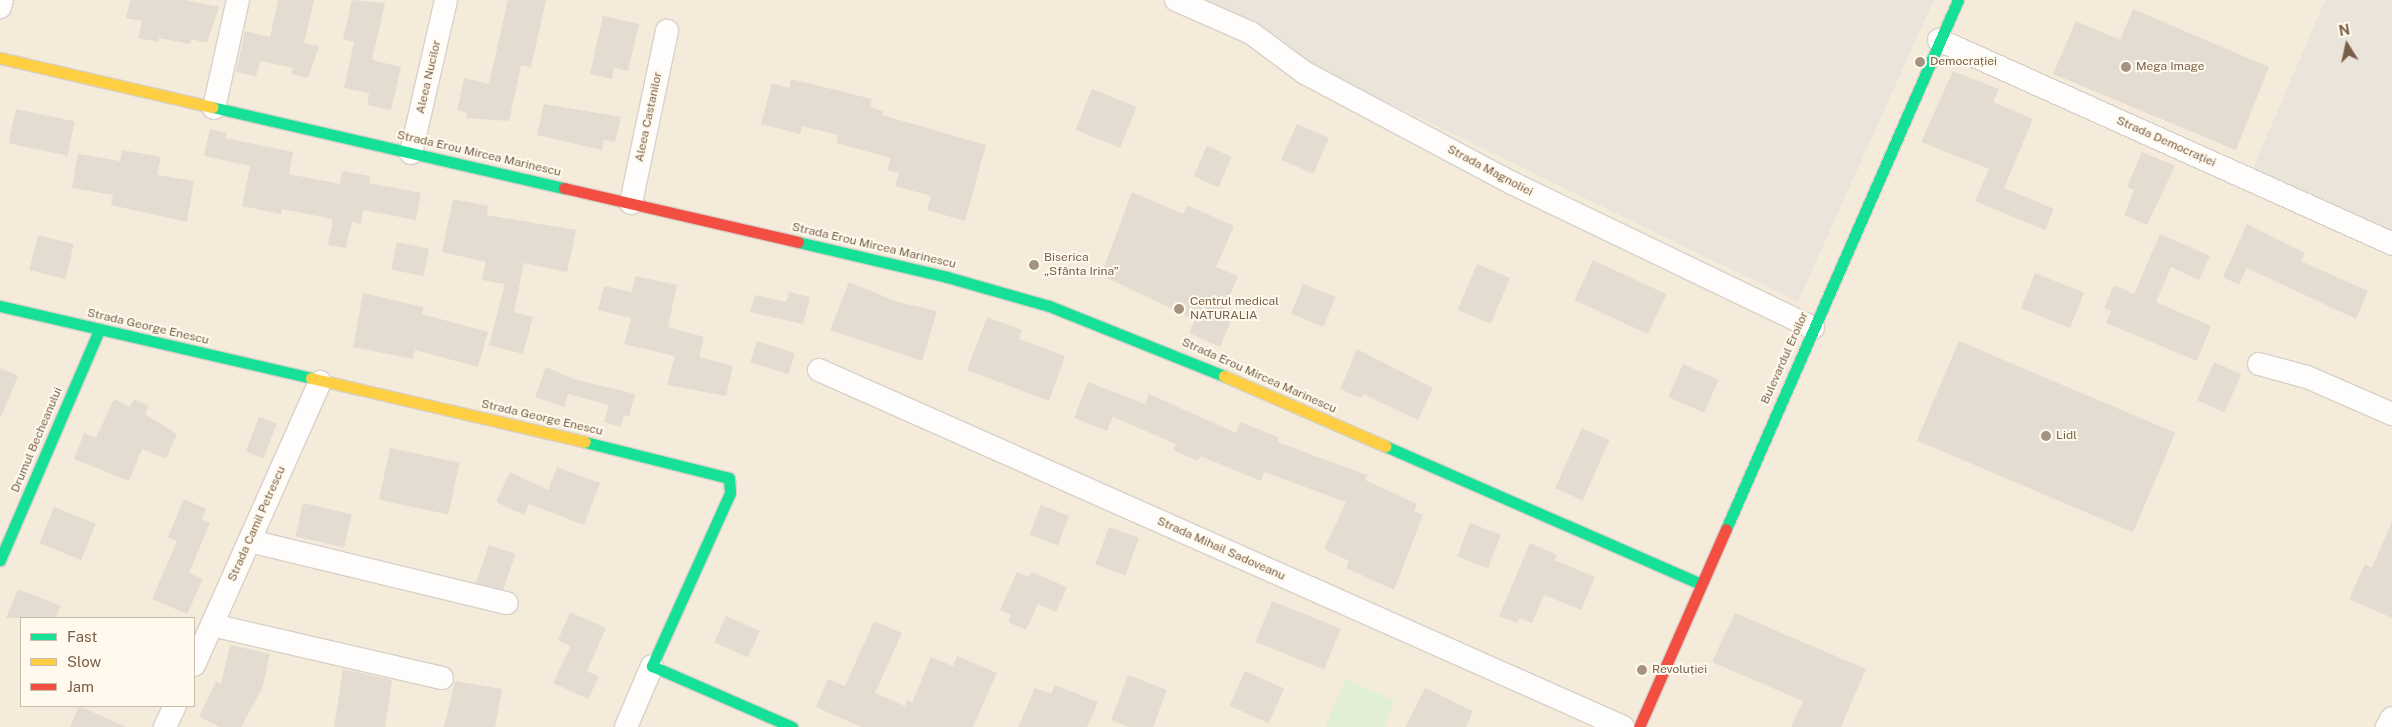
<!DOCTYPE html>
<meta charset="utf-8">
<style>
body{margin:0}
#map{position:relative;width:2392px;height:727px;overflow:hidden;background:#f8f4eb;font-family:"Public Sans",sans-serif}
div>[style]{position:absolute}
.residential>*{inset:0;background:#f4ebdb}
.industrial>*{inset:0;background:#ebe4db}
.green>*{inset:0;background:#e1f0d4}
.building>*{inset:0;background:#e5dcd1;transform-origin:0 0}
.roads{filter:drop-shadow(1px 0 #d7d1c9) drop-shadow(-1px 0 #d7d1c9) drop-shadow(0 1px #d7d1c9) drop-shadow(0 -1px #d7d1c9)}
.street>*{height:22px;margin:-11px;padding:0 11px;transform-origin:11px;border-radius:11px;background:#fefdfc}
.fast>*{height:11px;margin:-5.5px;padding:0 5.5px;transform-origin:5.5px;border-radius:5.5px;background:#16e098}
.slow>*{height:11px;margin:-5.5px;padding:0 5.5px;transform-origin:5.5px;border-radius:5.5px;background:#ffcf43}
.jam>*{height:11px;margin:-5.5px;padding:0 5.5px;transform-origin:5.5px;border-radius:5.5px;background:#f24e42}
.dots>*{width:14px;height:14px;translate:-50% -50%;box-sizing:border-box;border:2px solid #fffaed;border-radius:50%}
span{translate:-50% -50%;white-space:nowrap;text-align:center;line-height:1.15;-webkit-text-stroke:4px #fffaed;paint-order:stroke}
.poi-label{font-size:12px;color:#795e48}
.left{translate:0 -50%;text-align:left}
.street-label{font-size:12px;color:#795e48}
.legend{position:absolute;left:20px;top:617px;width:175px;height:90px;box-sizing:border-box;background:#fffaed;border:1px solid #c9bcab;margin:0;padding:6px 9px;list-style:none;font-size:15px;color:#795e48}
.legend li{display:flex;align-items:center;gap:10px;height:25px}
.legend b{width:25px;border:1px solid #c9bcab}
.north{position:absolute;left:2322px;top:20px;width:50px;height:50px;-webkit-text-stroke:4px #fffaed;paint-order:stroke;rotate:350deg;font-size:14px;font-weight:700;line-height:20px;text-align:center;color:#795e48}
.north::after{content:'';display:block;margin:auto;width:18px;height:22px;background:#795e48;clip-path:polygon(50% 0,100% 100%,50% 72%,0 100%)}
</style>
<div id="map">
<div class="residential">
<div style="clip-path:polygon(evenodd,0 0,1177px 0,1798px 302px,1934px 0,2325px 0,2252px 170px,2392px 232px,2392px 727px,0 727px,0 0,21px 618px,194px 618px,194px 706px,21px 706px,21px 618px)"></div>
</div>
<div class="industrial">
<div style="clip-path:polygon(1177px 0,1934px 0,1798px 302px)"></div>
<div style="clip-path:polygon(2325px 0,2392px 0,2392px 232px,2252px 170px)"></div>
</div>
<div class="green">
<div style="clip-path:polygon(1346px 679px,1395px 701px,1384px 727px,1325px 727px)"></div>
</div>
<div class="building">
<div style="clip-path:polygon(130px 0,185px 0,219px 7px,207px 43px,191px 39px,190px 44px,159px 38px,158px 42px,138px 38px,142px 21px,126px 18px)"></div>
<div style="clip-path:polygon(278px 0,314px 0,304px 43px,319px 46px,308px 78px,291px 74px,293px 68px,260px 61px,256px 76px,236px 72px,245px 31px,270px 37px)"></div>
<div style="clip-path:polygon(352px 0,385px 3px,372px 60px,401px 67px,391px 110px,367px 105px,369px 93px,344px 88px,354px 42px,343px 39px)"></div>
<div style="clip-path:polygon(508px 0,546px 0,531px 68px,521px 65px,509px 121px,466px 118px,467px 112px,457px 110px,464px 78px,489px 84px)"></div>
<div style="clip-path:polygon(2133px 9px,2269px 67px,2236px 150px,2053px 74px,2076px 21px,2120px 40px)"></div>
<div style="clip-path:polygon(603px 16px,639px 24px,628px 71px,614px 68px,612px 79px,590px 74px)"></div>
<div style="clip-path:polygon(1953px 71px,1999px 89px,1993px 102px,2033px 119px,2004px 188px,2054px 209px,2045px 230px,1975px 201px,1989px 169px,1921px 142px)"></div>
<div style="clip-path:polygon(791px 79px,872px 99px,870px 107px,883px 111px,882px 115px,986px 145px,965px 221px,927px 210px,931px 196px,895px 186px,899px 173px,887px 170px,891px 158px,836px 143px,838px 135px,802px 126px,800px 134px,761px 124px,772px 83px,789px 88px)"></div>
<div style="left:1092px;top:89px;width:48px;height:44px;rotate:22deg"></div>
<div style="clip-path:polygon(544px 104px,621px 117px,615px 142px,604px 140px,602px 150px,537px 135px)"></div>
<div style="left:16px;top:109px;width:60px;height:35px;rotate:12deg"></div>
<div style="left:1297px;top:124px;width:35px;height:39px;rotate:24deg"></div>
<div style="clip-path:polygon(210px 129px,227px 133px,225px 138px,293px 152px,289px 174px,340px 184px,342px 171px,370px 176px,369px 183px,421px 193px,416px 220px,363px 210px,361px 224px,352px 222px,346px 248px,328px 245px,333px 219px,282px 209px,281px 214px,242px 206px,250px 166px,204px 156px)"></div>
<div style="left:1207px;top:146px;width:27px;height:33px;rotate:24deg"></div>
<div style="clip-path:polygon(122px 150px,161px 157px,157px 175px,194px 181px,187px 222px,111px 205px,113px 195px,72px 188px,78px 154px,120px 161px)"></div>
<div style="clip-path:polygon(2142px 152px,2175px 166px,2147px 225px,2124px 215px,2134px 190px,2127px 187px)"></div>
<div style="clip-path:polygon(1132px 192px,1183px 214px,1187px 205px,1234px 226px,1216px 267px,1238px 276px,1222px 314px,1232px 318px,1220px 347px,1189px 333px,1195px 320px,1101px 275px)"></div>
<div style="clip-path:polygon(453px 199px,488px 206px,487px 215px,576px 230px,567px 272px,524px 263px,514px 312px,533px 317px,523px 354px,489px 345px,505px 284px,482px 280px,486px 262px,442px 252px)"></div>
<div style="clip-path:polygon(2247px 224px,2305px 253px,2301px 261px,2368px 291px,2356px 319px,2247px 268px,2239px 285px,2223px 277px)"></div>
<div style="clip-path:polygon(2160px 234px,2210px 256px,2199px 280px,2171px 267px,2156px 302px,2211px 326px,2197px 361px,2106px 323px,2111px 311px,2104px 308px,2114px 285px,2134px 294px)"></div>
<div style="left:38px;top:235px;width:37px;height:36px;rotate:14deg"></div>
<div style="left:397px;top:242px;width:33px;height:28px;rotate:12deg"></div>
<div style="left:1593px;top:260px;width:81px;height:44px;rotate:25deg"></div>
<div style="left:1477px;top:264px;width:36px;height:50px;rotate:23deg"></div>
<div style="left:2035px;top:273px;width:53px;height:38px;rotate:22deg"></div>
<div style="clip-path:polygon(635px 276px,677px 285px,668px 327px,704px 337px,699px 357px,733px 366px,726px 396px,667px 385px,675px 356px,624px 344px,631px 318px,598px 310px,604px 286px,632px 292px)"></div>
<div style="clip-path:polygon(849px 282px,898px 302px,937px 311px,922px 361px,830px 330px)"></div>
<div style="left:1303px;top:284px;width:35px;height:32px;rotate:22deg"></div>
<div style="clip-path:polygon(789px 292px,810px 297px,803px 324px,750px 312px,755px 295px,786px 302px)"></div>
<div style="clip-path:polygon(363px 293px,423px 307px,422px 314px,488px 332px,478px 367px,415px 350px,413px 359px,353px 347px)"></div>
<div style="clip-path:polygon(987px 317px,1022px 330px,1019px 339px,1065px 356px,1049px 401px,967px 370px)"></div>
<div style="left:757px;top:341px;width:40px;height:22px;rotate:18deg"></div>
<div style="left:1959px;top:341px;width:235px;height:108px;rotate:23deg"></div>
<div style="clip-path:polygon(1357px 349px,1433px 388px,1418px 420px,1363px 394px,1361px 398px,1340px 389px)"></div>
<div style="left:2214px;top:362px;width:30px;height:42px;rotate:24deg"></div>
<div style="left:1683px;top:364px;width:39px;height:36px;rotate:24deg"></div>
<div style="clip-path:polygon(546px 367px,574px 379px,635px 394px,629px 417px,624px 415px,621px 427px,604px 422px,609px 405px,568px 394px,564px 407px,535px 397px)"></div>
<div style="clip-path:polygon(0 368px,18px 376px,0 419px)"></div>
<div style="clip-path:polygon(1088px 382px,1145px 404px,1149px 394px,1236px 433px,1241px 422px,1279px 438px,1277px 442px,1367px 475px,1365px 480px,1417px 504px,1414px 511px,1423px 515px,1394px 590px,1346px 568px,1349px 561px,1324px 549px,1346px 502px,1264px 472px,1261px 481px,1200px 456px,1198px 461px,1173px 450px,1176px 444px,1113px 417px,1107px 431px,1074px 418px)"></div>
<div style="clip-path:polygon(114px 399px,130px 407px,134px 399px,149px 406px,145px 414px,177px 434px,166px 459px,142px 449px,129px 481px,74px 459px,84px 433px,96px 438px)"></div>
<div style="left:259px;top:417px;width:19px;height:37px;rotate:21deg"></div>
<div style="left:1582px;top:428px;width:30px;height:66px;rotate:24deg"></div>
<div style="left:390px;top:448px;width:71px;height:53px;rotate:12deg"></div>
<div style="clip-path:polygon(557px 467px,600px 483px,584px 525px,529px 504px,524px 515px,496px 502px,510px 472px,548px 490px)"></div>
<div style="clip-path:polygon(184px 499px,206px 509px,202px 519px,210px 523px,189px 573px,203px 579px,187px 614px,152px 599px,177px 541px,168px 537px)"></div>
<div style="left:303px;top:503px;width:50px;height:34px;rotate:13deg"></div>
<div style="left:1041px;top:505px;width:30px;height:32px;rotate:21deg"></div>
<div style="left:54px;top:507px;width:45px;height:39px;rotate:22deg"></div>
<div style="clip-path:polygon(2392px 521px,2392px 618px,2349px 599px,2365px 564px,2372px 568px)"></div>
<div style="left:1470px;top:523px;width:33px;height:36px;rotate:21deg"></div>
<div style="left:1109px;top:527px;width:32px;height:40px;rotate:20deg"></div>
<div style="clip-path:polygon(1530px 543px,1557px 555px,1554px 560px,1595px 577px,1581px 610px,1544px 595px,1532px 623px,1520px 618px,1517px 623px,1499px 616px)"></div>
<div style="left:489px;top:545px;width:28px;height:40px;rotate:19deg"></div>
<div style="clip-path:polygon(1017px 572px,1029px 577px,1031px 572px,1067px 587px,1056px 612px,1038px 604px,1026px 630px,1008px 622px,1011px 615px,1000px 610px)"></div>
<div style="clip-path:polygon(18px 589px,61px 606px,55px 618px,6px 618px)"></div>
<div style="left:1272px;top:601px;width:74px;height:44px;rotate:22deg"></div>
<div style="clip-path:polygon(570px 612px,606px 628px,587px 671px,599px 677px,588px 699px,553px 683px,571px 646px,558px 640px)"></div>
<div style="clip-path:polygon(1735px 613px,1866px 669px,1841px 727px,1791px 727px,1803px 701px,1712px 662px)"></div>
<div style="left:726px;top:616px;width:37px;height:29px;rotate:24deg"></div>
<div style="clip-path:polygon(874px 621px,902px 633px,875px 693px,905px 706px,907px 700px,912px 703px,931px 657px,953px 666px,957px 656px,997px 673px,973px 727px,861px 727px,816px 707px,828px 679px,845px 686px)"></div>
<div style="clip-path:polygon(230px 645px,270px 654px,262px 689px,241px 727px,220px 727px,199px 717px,216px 681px,221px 684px)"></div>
<div style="clip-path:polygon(343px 669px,392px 680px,385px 727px,334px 727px)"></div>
<div style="left:1245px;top:671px;width:43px;height:38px;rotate:24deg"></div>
<div style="clip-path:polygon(1128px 675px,1167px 690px,1153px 727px,1129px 727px,1111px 720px)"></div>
<div style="clip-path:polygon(455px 681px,502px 689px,495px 727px,444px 727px)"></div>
<div style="clip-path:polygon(1055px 685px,1098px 702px,1087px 727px,1018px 727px,1035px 688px,1051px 694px)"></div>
<div style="clip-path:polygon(1425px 688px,1473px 711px,1466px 727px,1405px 727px)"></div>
<div style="clip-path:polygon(79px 706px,126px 727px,70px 727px)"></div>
</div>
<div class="roads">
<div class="street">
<div style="left:1176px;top:0;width:82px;rotate:23.7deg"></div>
<div style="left:1251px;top:33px;width:67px;rotate:36.5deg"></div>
<div style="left:1305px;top:73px;width:234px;rotate:28deg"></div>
<div style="left:1512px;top:183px;width:334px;rotate:25.7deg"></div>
<div style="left:0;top:7px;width:7px;rotate:-74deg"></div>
<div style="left:1939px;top:40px;width:497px;rotate:24.2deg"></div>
<div style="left:214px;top:108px;width:111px;rotate:-77.5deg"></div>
<div style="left:411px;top:153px;width:157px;rotate:-77.1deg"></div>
<div style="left:631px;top:203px;width:176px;rotate:-78.2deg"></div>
<div style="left:2259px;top:364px;width:50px;rotate:15.2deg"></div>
<div style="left:2307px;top:377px;width:93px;rotate:23.5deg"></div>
<div style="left:819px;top:370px;width:880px;rotate:23.94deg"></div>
<div style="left:250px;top:541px;width:264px;rotate:13.6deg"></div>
<div style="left:212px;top:625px;width:236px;rotate:13deg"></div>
<div style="left:194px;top:665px;width:310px;rotate:-66deg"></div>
<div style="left:165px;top:727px;width:23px;rotate:-65deg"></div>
<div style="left:626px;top:727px;width:66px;rotate:-66.9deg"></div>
<div style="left:2387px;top:727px;width:10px;rotate:-61deg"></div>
</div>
<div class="fast">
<div style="left:212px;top:107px;width:361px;rotate:13deg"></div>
<div style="left:798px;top:242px;width:153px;rotate:13.2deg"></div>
<div style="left:947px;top:277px;width:106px;rotate:15.9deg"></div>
<div style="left:1049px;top:306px;width:188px;rotate:21.8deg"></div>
<div style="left:0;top:306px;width:319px;rotate:13deg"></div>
<div style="left:585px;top:442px;width:148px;rotate:14deg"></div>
<div style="left:729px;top:478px;width:15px;rotate:86deg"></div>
<div style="left:730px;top:493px;width:190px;rotate:114.3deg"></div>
<div style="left:652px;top:666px;width:153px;rotate:23.5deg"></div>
<div style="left:1385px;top:446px;width:345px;rotate:23.6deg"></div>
<div style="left:1726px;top:529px;width:578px;rotate:-66.32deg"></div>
<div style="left:0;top:560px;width:250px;rotate:-66.7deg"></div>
</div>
<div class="slow">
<div style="left:0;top:58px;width:218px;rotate:13deg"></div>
<div style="left:1224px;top:376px;width:176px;rotate:23.5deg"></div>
<div style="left:311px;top:378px;width:281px;rotate:13.1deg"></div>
</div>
<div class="jam">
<div style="left:564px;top:188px;width:240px;rotate:13deg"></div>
<div style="left:1639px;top:727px;width:216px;rotate:-66.3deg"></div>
</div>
</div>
<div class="dots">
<div style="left:1920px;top:62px;background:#a59281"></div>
<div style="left:2126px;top:67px;background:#a59281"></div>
<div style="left:1034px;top:265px;background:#a59281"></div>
<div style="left:1179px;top:309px;background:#a59281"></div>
<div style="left:2046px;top:436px;background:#a59281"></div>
<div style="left:1642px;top:670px;background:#a59281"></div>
</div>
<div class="poi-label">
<span class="left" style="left:1930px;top:62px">Democrației</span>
<span class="left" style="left:2136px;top:67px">Mega Image</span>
<span class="left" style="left:1044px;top:265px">Biserica<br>„Sfânta Irina”</span>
<span class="left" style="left:1190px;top:309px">Centrul medical<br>NATURALIA</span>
<span class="left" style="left:2056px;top:436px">Lidl</span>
<span class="left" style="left:1652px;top:670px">Revoluției</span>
</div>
<div class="street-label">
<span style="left:429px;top:77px;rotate:-77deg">Aleea Nucilor</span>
<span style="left:649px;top:117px;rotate:-78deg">Aleea Castanilor</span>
<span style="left:2166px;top:142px;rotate:24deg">Strada Democrației</span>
<span style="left:479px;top:154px;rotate:13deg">Strada Erou Mircea Marinescu</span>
<span style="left:1490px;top:171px;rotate:28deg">Strada Magnoliei</span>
<span style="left:874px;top:246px;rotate:13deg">Strada Erou Mircea Marinescu</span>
<span style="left:148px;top:327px;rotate:13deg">Strada George Enescu</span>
<span style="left:1785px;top:358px;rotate:-66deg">Bulevardul Eroilor</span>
<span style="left:1259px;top:376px;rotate:24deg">Strada Erou Mircea Marinescu</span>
<span style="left:542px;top:418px;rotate:13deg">Strada George Enescu</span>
<span style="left:37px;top:440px;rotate:-67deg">Drumul Becheanului</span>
<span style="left:257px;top:524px;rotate:-66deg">Strada Camil Petrescu</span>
<span style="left:1221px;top:549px;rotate:24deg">Strada Mihail Sadoveanu</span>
</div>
<ul class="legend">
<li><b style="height:6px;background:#16e098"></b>Fast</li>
<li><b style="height:6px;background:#ffcf43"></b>Slow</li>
<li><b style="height:6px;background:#f24e42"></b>Jam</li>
</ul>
<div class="north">N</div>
</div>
